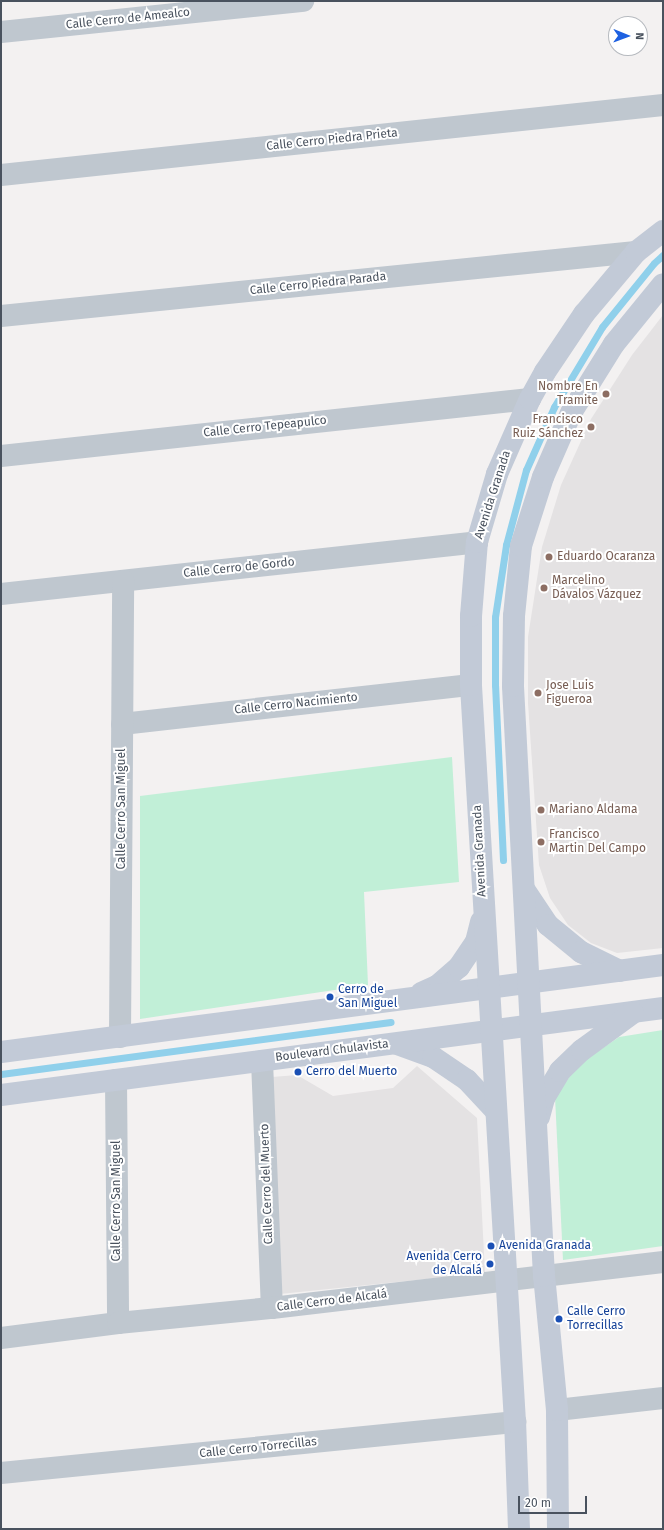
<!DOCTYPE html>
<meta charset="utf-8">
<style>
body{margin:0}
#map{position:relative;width:664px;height:1530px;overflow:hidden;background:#f3f1f1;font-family:"Fira Sans",sans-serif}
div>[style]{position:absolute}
.education>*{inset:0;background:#e4e2e3}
.green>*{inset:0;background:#c1efd7}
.stream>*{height:7px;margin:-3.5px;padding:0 3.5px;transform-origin:3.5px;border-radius:3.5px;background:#90d0eb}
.street>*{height:22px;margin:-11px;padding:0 11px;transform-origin:11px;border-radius:11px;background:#bfc7cf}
.secondary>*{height:22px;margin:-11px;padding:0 11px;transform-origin:11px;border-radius:11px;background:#c2cad7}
.dots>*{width:11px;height:11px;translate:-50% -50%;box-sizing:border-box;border:2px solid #fff;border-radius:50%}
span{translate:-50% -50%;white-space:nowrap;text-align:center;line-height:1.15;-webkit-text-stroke:4px #fff;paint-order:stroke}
.street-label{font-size:12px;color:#49525e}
.education-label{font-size:12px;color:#785e54}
.right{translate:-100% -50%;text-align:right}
.left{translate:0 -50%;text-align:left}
.transit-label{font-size:12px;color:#164399}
.frame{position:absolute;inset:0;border:2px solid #49525e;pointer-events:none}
.north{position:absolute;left:608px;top:16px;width:40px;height:40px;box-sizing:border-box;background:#fff;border:1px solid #b6babf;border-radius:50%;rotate:91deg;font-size:11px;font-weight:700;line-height:16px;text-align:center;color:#49525e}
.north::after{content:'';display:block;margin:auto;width:14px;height:18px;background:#1e61e1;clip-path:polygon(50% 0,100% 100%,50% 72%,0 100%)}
.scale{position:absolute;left:518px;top:1496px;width:69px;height:18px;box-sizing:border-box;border:2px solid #49525e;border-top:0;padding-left:5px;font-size:12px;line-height:14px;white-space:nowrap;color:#49525e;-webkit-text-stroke:3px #fff;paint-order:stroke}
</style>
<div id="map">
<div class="education">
<div style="clip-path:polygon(663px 315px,663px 948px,617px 953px,591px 943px,568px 925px,550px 898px,539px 865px,528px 703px,528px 637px,542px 547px,561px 485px,591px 419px,632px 355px)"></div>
<div style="clip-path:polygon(417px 1066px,477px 1118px,485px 1273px,280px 1294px,272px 1077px,297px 1075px,333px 1096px,393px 1088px)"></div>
</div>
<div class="green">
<div style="clip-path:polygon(452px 757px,459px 882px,364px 892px,368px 985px,140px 1019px,140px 796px)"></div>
<div style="clip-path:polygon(663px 1030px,663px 1246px,563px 1260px,555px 1097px,578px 1065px,619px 1037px)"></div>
</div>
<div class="stream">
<div style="left:503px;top:860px;width:175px;rotate:-92.6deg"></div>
<div style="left:495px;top:685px;width:68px;rotate:-90deg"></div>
<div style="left:495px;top:617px;width:73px;rotate:-81.3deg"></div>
<div style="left:506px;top:545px;width:78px;rotate:-75.1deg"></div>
<div style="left:526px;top:470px;width:69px;rotate:-66deg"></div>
<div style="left:554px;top:407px;width:93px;rotate:-59deg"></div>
<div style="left:602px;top:327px;width:82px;rotate:-50.9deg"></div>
<div style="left:654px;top:263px;width:12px;rotate:-42deg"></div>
<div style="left:1px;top:1074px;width:393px;rotate:-7.6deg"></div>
</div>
<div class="street">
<div style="left:1px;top:32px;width:304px;rotate:-5.9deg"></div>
<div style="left:1px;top:175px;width:666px;rotate:-6.04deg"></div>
<div style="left:1px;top:316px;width:638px;rotate:-5.76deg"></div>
<div style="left:1px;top:456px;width:532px;rotate:-6.15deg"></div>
<div style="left:1px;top:594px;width:479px;rotate:-6.2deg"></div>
<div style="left:122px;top:724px;width:351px;rotate:-6.4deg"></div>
<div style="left:120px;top:1037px;width:456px;rotate:-89.6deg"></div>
<div style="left:262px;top:1061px;width:247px;rotate:87.7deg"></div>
<div style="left:116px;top:1080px;width:243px;rotate:89.5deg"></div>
<div style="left:1px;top:1338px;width:118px;rotate:-7.3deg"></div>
<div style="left:118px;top:1323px;width:155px;rotate:-5.6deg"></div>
<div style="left:272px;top:1308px;width:394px;rotate:-6.7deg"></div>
<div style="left:557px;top:1410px;width:107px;rotate:-6.5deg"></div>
<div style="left:1px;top:1473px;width:517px;rotate:-5.67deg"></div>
</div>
<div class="secondary">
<div style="left:524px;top:889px;width:43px;rotate:56.3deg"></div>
<div style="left:548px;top:925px;width:43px;rotate:39.3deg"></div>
<div style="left:581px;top:952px;width:43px;rotate:26deg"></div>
<div style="left:421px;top:993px;width:17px;rotate:-24deg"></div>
<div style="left:437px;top:986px;width:29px;rotate:-41deg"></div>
<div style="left:459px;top:967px;width:30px;rotate:-56deg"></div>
<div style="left:476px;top:942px;width:21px;rotate:-76deg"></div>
<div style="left:397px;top:1044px;width:38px;rotate:20deg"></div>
<div style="left:433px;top:1057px;width:41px;rotate:34.1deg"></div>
<div style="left:467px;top:1080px;width:41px;rotate:47deg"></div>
<div style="left:1px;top:1052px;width:668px;rotate:-7.49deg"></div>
<div style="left:1px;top:1095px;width:668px;rotate:-7.49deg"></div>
<div style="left:539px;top:1117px;width:20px;rotate:-75deg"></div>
<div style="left:544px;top:1098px;width:31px;rotate:-59deg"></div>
<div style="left:560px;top:1071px;width:30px;rotate:-44deg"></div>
<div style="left:582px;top:1050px;width:63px;rotate:-36deg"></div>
<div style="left:519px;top:1529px;width:107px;rotate:-92.1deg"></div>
<div style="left:515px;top:1422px;width:738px;rotate:-93.42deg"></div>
<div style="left:471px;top:685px;width:69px;rotate:-90deg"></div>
<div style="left:471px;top:616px;width:74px;rotate:-85.4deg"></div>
<div style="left:477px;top:542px;width:71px;rotate:-73.6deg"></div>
<div style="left:497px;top:474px;width:82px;rotate:-66.3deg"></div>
<div style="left:530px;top:399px;width:31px;rotate:-61deg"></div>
<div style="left:545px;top:372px;width:70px;rotate:-56.1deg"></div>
<div style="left:584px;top:314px;width:81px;rotate:-50deg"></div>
<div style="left:636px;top:252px;width:34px;rotate:-38deg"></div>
<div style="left:558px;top:1529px;width:119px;rotate:-90.5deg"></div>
<div style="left:557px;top:1410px;width:135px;rotate:-95.5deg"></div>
<div style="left:544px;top:1276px;width:591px;rotate:-93.01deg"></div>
<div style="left:513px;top:686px;width:70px;rotate:-89.2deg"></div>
<div style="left:514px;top:616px;width:70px;rotate:-84.3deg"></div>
<div style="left:521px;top:546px;width:72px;rotate:-72.3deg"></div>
<div style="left:543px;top:477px;width:70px;rotate:-66.4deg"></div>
<div style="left:571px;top:413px;width:81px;rotate:-58.1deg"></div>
<div style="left:614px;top:344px;width:77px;rotate:-50.8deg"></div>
</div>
<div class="dots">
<div style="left:606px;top:394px;background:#8d6e63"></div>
<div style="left:591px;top:427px;background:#8d6e63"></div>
<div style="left:549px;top:557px;background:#8d6e63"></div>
<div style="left:544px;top:588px;background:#8d6e63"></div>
<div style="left:538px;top:693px;background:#8d6e63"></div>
<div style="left:541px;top:810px;background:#8d6e63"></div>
<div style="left:541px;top:842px;background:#8d6e63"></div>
<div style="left:330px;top:997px;background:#1a4fb4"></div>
<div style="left:298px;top:1072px;background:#1a4fb4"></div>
<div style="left:491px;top:1246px;background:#1a4fb4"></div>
<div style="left:490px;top:1264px;background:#1a4fb4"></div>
<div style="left:559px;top:1319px;background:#1a4fb4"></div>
</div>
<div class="street-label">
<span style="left:128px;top:19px;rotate:-6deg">Calle Cerro de Amealco</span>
<span style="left:332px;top:140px;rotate:-6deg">Calle Cerro Piedra Prieta</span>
<span style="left:318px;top:284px;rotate:-6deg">Calle Cerro Piedra Parada</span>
<span style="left:265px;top:427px;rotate:-6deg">Calle Cerro Tepeapulco</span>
<span style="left:493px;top:495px;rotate:-72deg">Avenida Granada</span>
<span style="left:239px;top:568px;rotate:-6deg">Calle Cerro de Gordo</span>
<span style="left:296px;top:704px;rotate:-6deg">Calle Cerro Nacimiento</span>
<span style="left:122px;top:809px;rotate:-90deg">Calle Cerro San Miguel</span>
<span style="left:480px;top:851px;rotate:-93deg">Avenida Granada</span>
<span style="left:332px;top:1051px;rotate:-7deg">Boulevard Chulavista</span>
<span style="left:267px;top:1184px;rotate:-92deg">Calle Cerro del Muerto</span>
<span style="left:117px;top:1201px;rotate:-90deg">Calle Cerro San Miguel</span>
<span style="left:332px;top:1301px;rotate:-7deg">Calle Cerro de Alcalá</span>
<span style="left:258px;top:1448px;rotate:-6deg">Calle Cerro Torrecillas</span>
</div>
<div class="education-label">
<span class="right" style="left:598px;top:394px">Nombre En<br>Tramite</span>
<span class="right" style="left:583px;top:427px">Francisco<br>Ruiz Sánchez</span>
<span class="left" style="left:557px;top:557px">Eduardo Ocaranza</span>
<span class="left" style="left:552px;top:588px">Marcelino<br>Dávalos Vázquez</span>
<span class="left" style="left:546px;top:693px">Jose Luis<br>Figueroa</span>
<span class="left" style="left:549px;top:810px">Mariano Aldama</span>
<span class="left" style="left:549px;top:842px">Francisco<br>Martin Del Campo</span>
</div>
<div class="transit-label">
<span class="left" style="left:338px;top:997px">Cerro de<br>San Miguel</span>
<span class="left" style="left:306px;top:1072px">Cerro del Muerto</span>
<span class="left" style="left:499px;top:1246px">Avenida Granada</span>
<span class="right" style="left:482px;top:1264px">Avenida Cerro<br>de Alcalá</span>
<span class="left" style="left:567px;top:1319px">Calle Cerro<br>Torrecillas</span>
</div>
<div class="frame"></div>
<div class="north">N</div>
<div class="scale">20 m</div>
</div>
